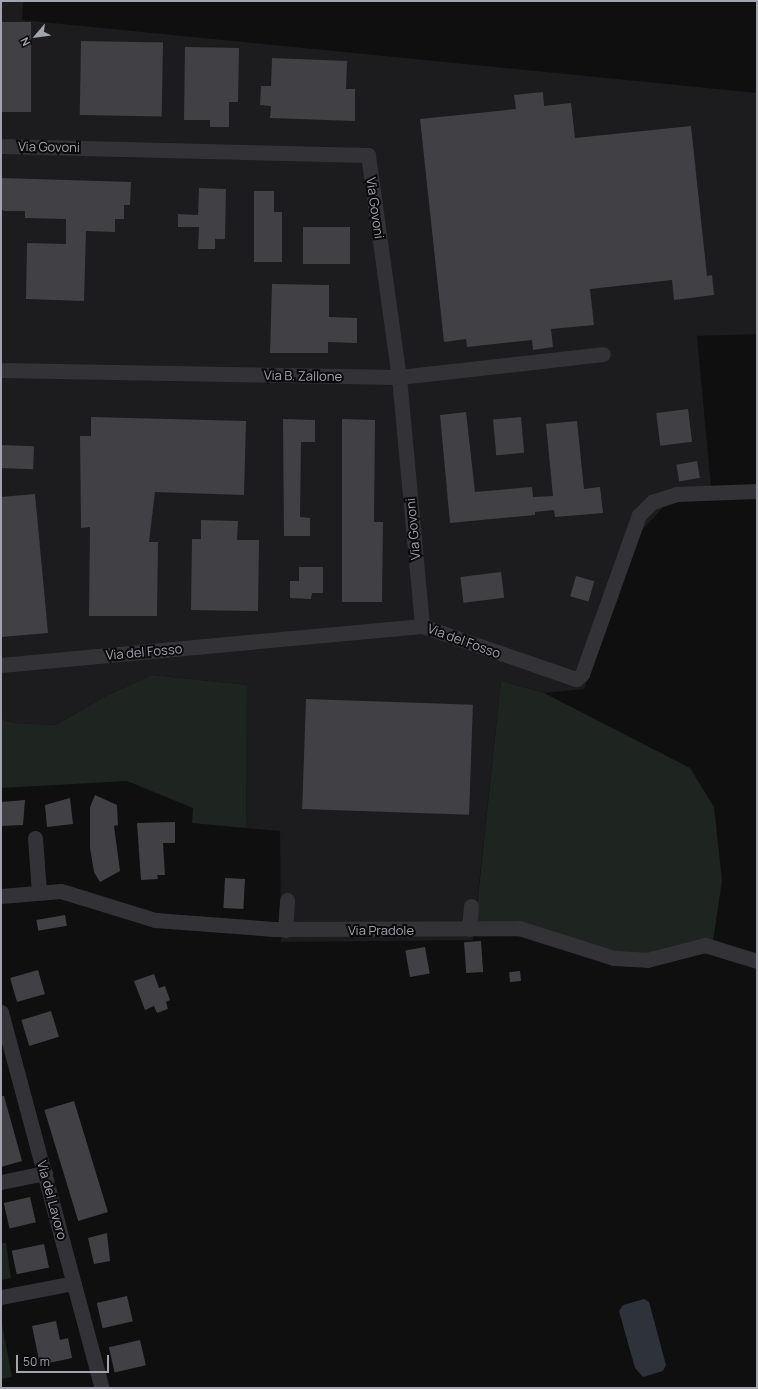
<!DOCTYPE html>
<style>
body{margin:0}
#map{position:relative;width:758px;height:1389px;overflow:hidden;background:#0f0f10;font-family:Manrope,sans-serif}
div>[style]{position:absolute}
.built>*{inset:0;background:#1c1b1d}
.green>*{inset:0;background:#1e2420}
.water>*{inset:0;background:#2e333b}
.building>*{inset:0;background:#414145;transform-origin:0 0}
.minor>*{height:15px;margin:-7.5px;padding:0 7.5px;transform-origin:7.5px;border-radius:7.5px;background:#333337}
span{translate:-50% -50%;white-space:nowrap;text-align:center;line-height:1.15;-webkit-text-stroke:4px #0a0a0b;paint-order:stroke}
.street-label{font-size:13px;color:#a2a4af}
.frame{position:absolute;inset:0;border:2px solid #a2a4af;pointer-events:none}
.north{position:absolute;left:16px;top:16px;width:40px;height:40px;-webkit-text-stroke:3px #0a0a0b;paint-order:stroke;rotate:242deg;font-size:11px;font-weight:700;line-height:16px;text-align:center;color:#a2a4af}
.north::after{content:'';display:block;margin:auto;width:14px;height:18px;background:#a2a4af;clip-path:polygon(50% 0,100% 100%,50% 72%,0 100%)}
.scale{position:absolute;left:16px;top:1355px;width:93px;height:18px;box-sizing:border-box;border:2px solid #a2a4af;border-top:0;padding-left:5px;font-size:12px;line-height:14px;white-space:nowrap;color:#a2a4af;-webkit-text-stroke:3px #0a0a0b;paint-order:stroke}
</style>
<div id="map">
<div class="built">
<div style="clip-path:polygon(1px 1px,23px 1px,22px 20px,757px 93px,757px 334px,697px 336px,711px 487px,670px 500px,632px 541px,584px 689px,544px 693px,501px 681px,473px 940px,281px 942px,280px 831px,246px 828px,247px 685px,152px 675px,104px 697px,56px 725px,14px 723px,1px 719px)"></div>
</div>
<div class="green">
<div style="clip-path:polygon(152px 675px,247px 685px,246px 828px,192px 823px,193px 808px,127px 781px,1px 788px,1px 719px,14px 723px,56px 725px,104px 697px)"></div>
<div style="clip-path:polygon(501px 681px,544px 693px,690px 768px,714px 807px,722px 880px,713px 941px,648px 954px,613px 952px,475px 925px)"></div>
<div style="clip-path:polygon(1px 1243px,6px 1243px,11px 1278px,1px 1280px)"></div>
<div style="clip-path:polygon(1px 1319px,12px 1377px,1px 1379px)"></div>
</div>
<div class="water">
<div style="clip-path:polygon(644px 1299px,649px 1302px,666px 1365px,663px 1371px,643px 1377px,635px 1368px,619px 1311px,623px 1305px)"></div>
</div>
<div class="building">
<div style="left:1px;top:22px;width:30px;height:90px"></div>
<div style="left:81px;top:41px;width:82px;height:74px;rotate:1deg"></div>
<div style="clip-path:polygon(185px 47px,239px 48px,238px 102px,229px 102px,229px 127px,210px 127px,210px 120px,184px 120px)"></div>
<div style="clip-path:polygon(272px 58px,347px 61px,346px 89px,355px 89px,355px 121px,270px 118px,271px 106px,260px 105px,261px 86px,271px 86px)"></div>
<div style="clip-path:polygon(543px 92px,544px 106px,571px 103px,575px 138px,691px 126px,707px 276px,712px 275px,714px 295px,674px 300px,672px 280px,590px 289px,594px 325px,551px 329px,553px 347px,533px 350px,532px 340px,467px 347px,466px 339px,444px 342px,420px 119px,516px 109px,514px 95px)"></div>
<div style="clip-path:polygon(1px 178px,131px 182px,130px 205px,124px 205px,124px 219px,115px 219px,115px 232px,86px 231px,84px 301px,26px 299px,27px 243px,66px 244px,66px 219px,25px 218px,25px 211px,4px 211px,1px 208px)"></div>
<div style="clip-path:polygon(199px 188px,226px 189px,225px 239px,215px 239px,215px 249px,198px 249px,199px 227px,178px 227px,178px 214px,198px 215px)"></div>
<div style="clip-path:polygon(254px 191px,274px 191px,274px 212px,282px 212px,282px 262px,254px 262px)"></div>
<div style="left:303px;top:227px;width:47px;height:37px"></div>
<div style="clip-path:polygon(272px 284px,329px 285px,329px 317px,357px 318px,357px 343px,328px 342px,328px 353px,270px 353px)"></div>
<div style="left:688px;top:409px;width:33px;height:32px;rotate:83deg"></div>
<div style="clip-path:polygon(466px 412px,475px 492px,532px 487px,533px 497px,553px 496px,546px 424px,577px 421px,584px 489px,600px 487px,603px 513px,555px 517px,554px 510px,535px 512px,535px 515px,450px 523px,440px 415px)"></div>
<div style="clip-path:polygon(91px 417px,246px 421px,244px 495px,155px 492px,149px 542px,158px 542px,157px 616px,89px 616px,90px 527px,81px 528px,80px 436px,91px 436px)"></div>
<div style="left:521px;top:417px;width:36px;height:28px;rotate:85deg"></div>
<div style="clip-path:polygon(283px 419px,315px 420px,315px 442px,301px 442px,300px 517px,310px 518px,310px 536px,284px 536px)"></div>
<div style="clip-path:polygon(342px 419px,375px 420px,374px 522px,383px 522px,382px 602px,342px 602px)"></div>
<div style="left:1px;top:445px;width:33px;height:23px;rotate:2deg"></div>
<div style="left:697px;top:461px;width:17px;height:21px;rotate:80deg"></div>
<div style="clip-path:polygon(35px 494px,48px 633px,1px 637px,1px 497px)"></div>
<div style="clip-path:polygon(201px 520px,238px 521px,237px 540px,259px 540px,258px 611px,191px 610px,192px 539px,201px 539px)"></div>
<div style="clip-path:polygon(299px 567px,323px 567px,323px 593px,312px 593px,311px 599px,290px 598px,290px 581px,299px 581px)"></div>
<div style="left:501px;top:572px;width:26px;height:41px;rotate:83deg"></div>
<div style="left:576px;top:576px;width:19px;height:21px;rotate:16deg"></div>
<div style="left:306px;top:699px;width:167px;height:110px;rotate:2deg"></div>
<div style="clip-path:polygon(95px 795px,117px 805px,118px 825px,114px 826px,120px 871px,100px 882px,94px 872px,90px 848px,90px 807px)"></div>
<div style="clip-path:polygon(70px 798px,73px 824px,47px 827px,45px 805px)"></div>
<div style="clip-path:polygon(25px 800px,23px 825px,1px 826px,1px 802px)"></div>
<div style="clip-path:polygon(175px 822px,175px 843px,163px 843px,165px 875px,157px 875px,158px 879px,141px 880px,137px 823px)"></div>
<div style="left:225px;top:878px;width:20px;height:30px;rotate:3deg"></div>
<div style="left:65px;top:915px;width:11px;height:29px;rotate:80deg"></div>
<div style="left:481px;top:941px;width:31px;height:17px;rotate:86deg"></div>
<div style="left:425px;top:947px;width:27px;height:20px;rotate:80deg"></div>
<div style="left:38px;top:970px;width:25px;height:29px;rotate:74deg"></div>
<div style="left:520px;top:971px;width:10px;height:11px;rotate:84deg"></div>
<div style="clip-path:polygon(154px 974px,159px 988px,165px 986px,170px 1000px,166px 1002px,168px 1009px,157px 1013px,154px 1006px,145px 1010px,134px 981px)"></div>
<div style="left:51px;top:1011px;width:27px;height:31px;rotate:73deg"></div>
<div style="clip-path:polygon(1px 1096px,4px 1096px,22px 1161px,1px 1167px)"></div>
<div style="left:74px;top:1101px;width:116px;height:31px;rotate:73deg"></div>
<div style="left:30px;top:1197px;width:26px;height:27px;rotate:77deg"></div>
<div style="clip-path:polygon(107px 1233px,110px 1261px,94px 1264px,88px 1238px)"></div>
<div style="left:44px;top:1244px;width:24px;height:33px;rotate:78deg"></div>
<div style="left:127px;top:1296px;width:26px;height:31px;rotate:77deg"></div>
<div style="clip-path:polygon(56px 1321px,60px 1340px,68px 1338px,72px 1358px,40px 1365px,32px 1326px)"></div>
<div style="left:140px;top:1340px;width:26px;height:32px;rotate:77deg"></div>
</div>
<div class="minor">
<div style="left:1px;top:146px;width:367px;rotate:1.4deg"></div>
<div style="left:368px;top:155px;width:224px;rotate:82.1deg"></div>
<div style="left:399px;top:377px;width:250px;rotate:84.7deg"></div>
<div style="left:1px;top:370px;width:398px;rotate:1deg"></div>
<div style="left:399px;top:377px;width:205px;rotate:-6.4deg"></div>
<div style="left:1px;top:665px;width:423px;rotate:-5.3deg"></div>
<div style="left:422px;top:626px;width:163px;rotate:19deg"></div>
<div style="left:576px;top:679px;width:8px;rotate:-40deg"></div>
<div style="left:582px;top:674px;width:169px;rotate:-70.3deg"></div>
<div style="left:639px;top:515px;width:18px;rotate:-45deg"></div>
<div style="left:652px;top:502px;width:25px;rotate:-18deg"></div>
<div style="left:676px;top:494px;width:81px;rotate:-2.1deg"></div>
<div style="left:35px;top:838px;width:55px;rotate:85.8deg"></div>
<div style="left:1px;top:896px;width:60px;rotate:-4.8deg"></div>
<div style="left:61px;top:891px;width:98px;rotate:17.1deg"></div>
<div style="left:155px;top:920px;width:119px;rotate:4.3deg"></div>
<div style="left:274px;top:929px;width:245px;rotate:-0.2deg"></div>
<div style="left:519px;top:928px;width:100px;rotate:17.5deg"></div>
<div style="left:614px;top:958px;width:33px;rotate:3deg"></div>
<div style="left:647px;top:960px;width:60px;rotate:-14.5deg"></div>
<div style="left:705px;top:945px;width:54px;rotate:17.1deg"></div>
<div style="left:469px;top:929px;width:23px;rotate:-85deg"></div>
<div style="left:285px;top:930px;width:30px;rotate:-86deg"></div>
<div style="left:1px;top:1012px;width:389px;rotate:75deg"></div>
<div style="left:1px;top:1182px;width:45px;rotate:-11.6deg"></div>
<div style="left:1px;top:1297px;width:74px;rotate:-10.9deg"></div>
</div>
<div class="street-label">
<span style="left:49px;top:147px;rotate:1deg">Via Govoni</span>
<span style="left:375px;top:208px;rotate:82deg">Via Govoni</span>
<span style="left:303px;top:376px;rotate:1deg">Via B. Zallone</span>
<span style="left:413px;top:529px;rotate:-95deg">Via Govoni</span>
<span style="left:464px;top:641px;rotate:20deg">Via del Fosso</span>
<span style="left:144px;top:652px;rotate:-5deg">Via del Fosso</span>
<span style="left:381px;top:930px">Via Pradole</span>
<span style="left:52px;top:1200px;rotate:75deg">Via del Lavoro</span>
</div>
<div class="frame"></div>
<div class="north">N</div>
<div class="scale">50 m</div>
</div>
